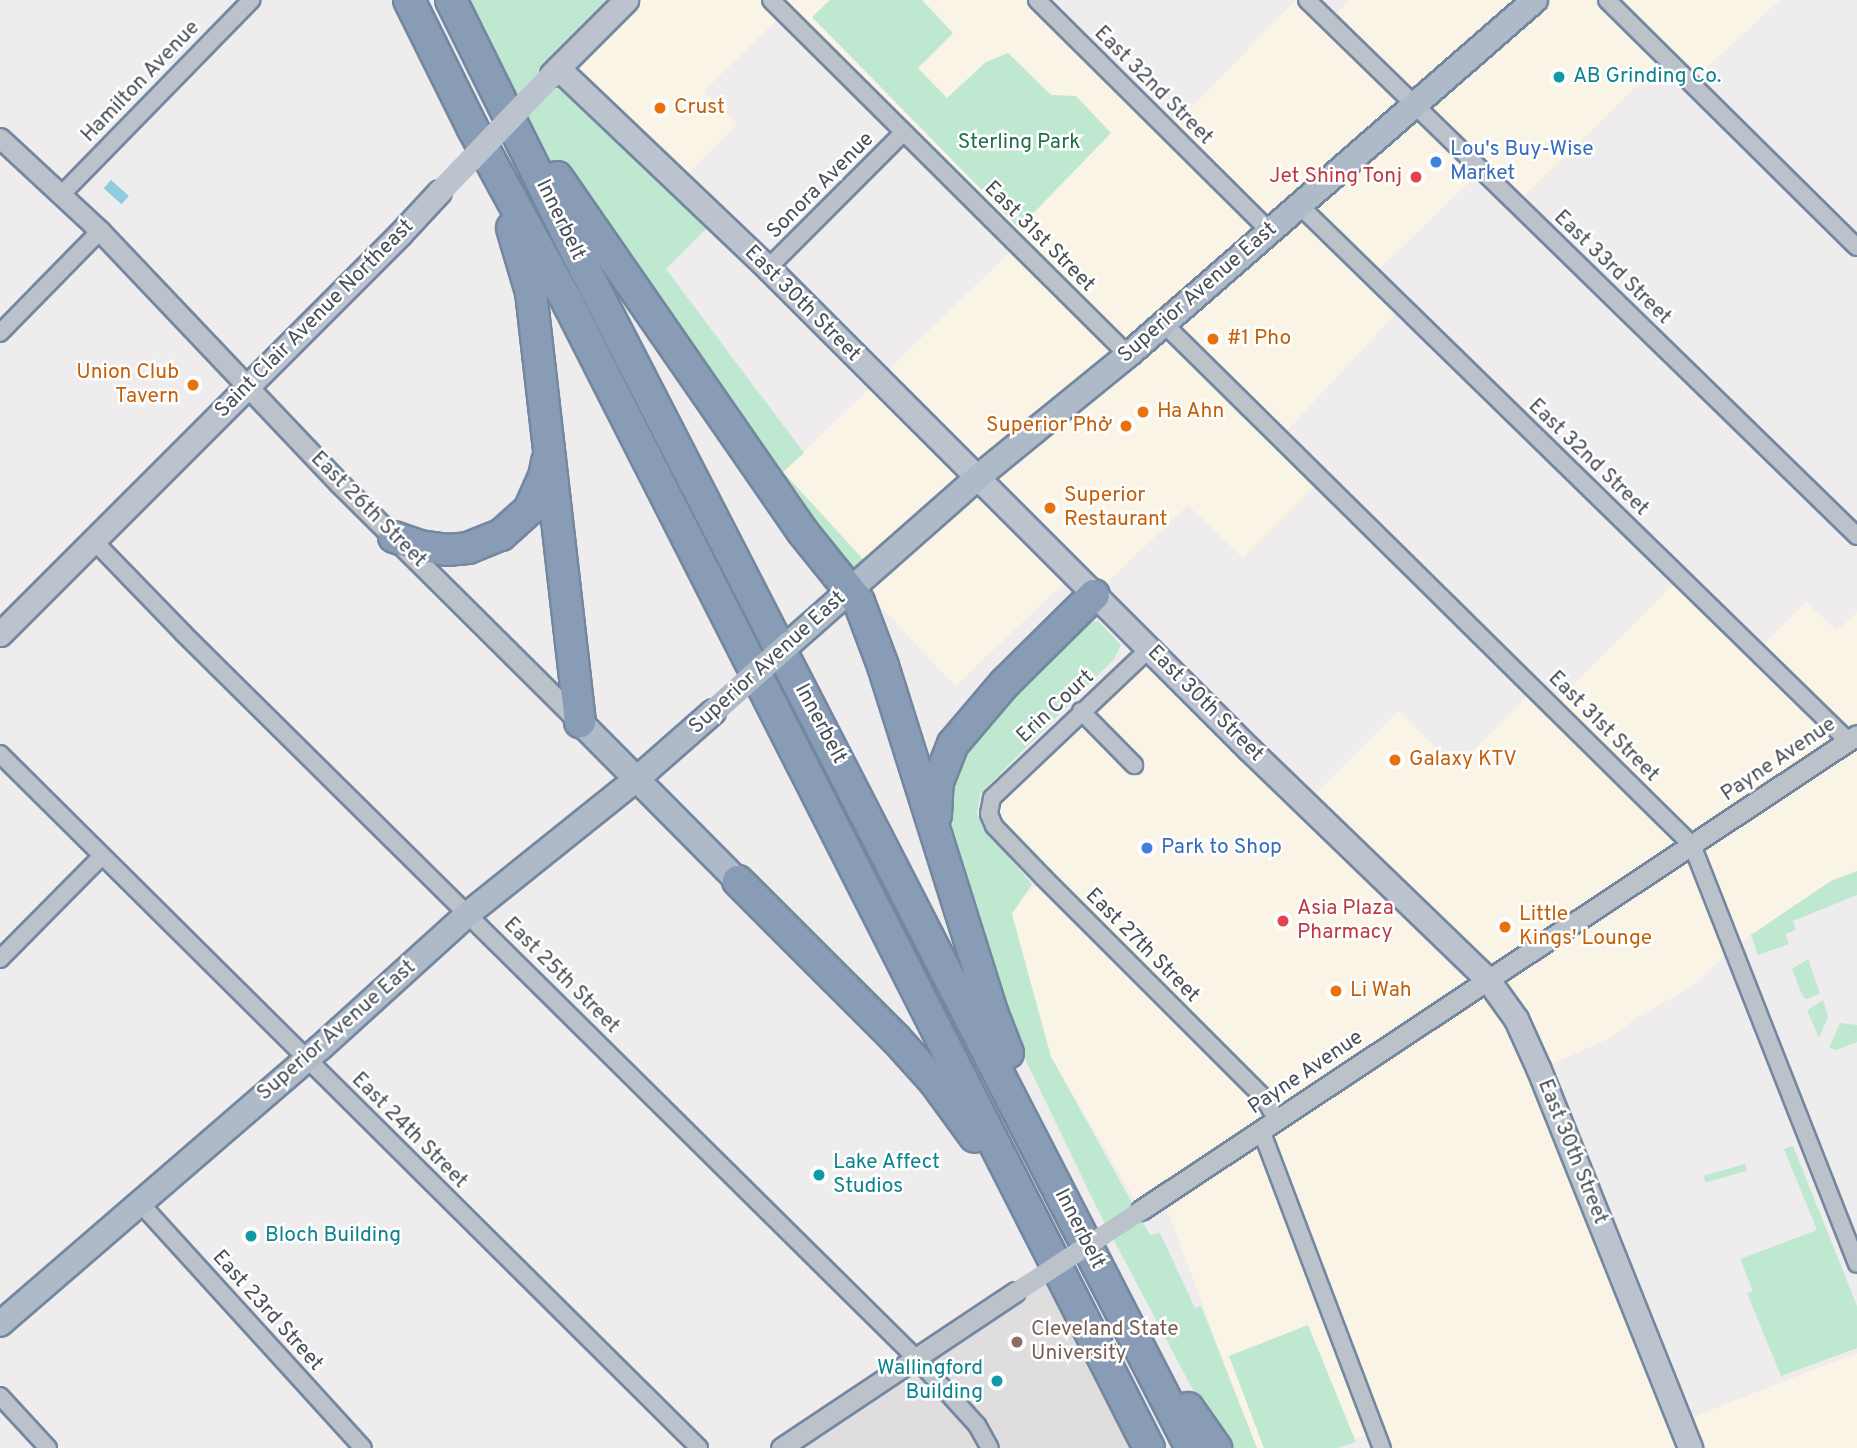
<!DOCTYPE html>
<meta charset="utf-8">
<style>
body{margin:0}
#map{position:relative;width:1857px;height:1448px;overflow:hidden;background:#eeecec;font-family:Overpass,sans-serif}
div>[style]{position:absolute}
.commercial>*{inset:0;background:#f9f4e5}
.education>*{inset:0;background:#dfdddd}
.green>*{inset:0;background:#bee8d0;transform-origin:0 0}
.water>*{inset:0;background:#8fcce1;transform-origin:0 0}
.roads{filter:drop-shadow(2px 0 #7487a1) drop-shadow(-2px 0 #7487a1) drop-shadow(0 2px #7487a1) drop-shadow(0 -2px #7487a1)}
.minor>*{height:16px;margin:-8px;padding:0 8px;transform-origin:8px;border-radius:8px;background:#bbc2ca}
.tertiary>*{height:19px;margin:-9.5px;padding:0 9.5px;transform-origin:9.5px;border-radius:9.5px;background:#bbc2ca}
.secondary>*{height:23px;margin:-11.5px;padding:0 11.5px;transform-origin:11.5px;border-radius:11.5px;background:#bbc3ce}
.primary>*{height:24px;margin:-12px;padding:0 12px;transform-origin:12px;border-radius:12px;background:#aebac8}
.motorway>*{height:30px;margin:-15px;padding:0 15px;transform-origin:15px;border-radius:15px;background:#889cb6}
.tertiary-bridge>*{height:19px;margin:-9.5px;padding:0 9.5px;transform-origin:9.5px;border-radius:9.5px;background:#bbc2ca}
.secondary-bridge>*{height:23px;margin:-11.5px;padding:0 11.5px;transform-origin:11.5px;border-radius:11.5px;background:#bbc3ce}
.primary-bridge>*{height:24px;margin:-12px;padding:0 12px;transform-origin:12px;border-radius:12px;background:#aebac8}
.dots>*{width:19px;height:19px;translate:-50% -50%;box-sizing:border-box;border:4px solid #fff;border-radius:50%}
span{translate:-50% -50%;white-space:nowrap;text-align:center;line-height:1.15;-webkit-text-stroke:5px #fff;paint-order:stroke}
.culture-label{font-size:21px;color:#0d838f}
.left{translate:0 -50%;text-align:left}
.right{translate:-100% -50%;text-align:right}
.street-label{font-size:21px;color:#464e57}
.food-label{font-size:21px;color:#c56008}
.park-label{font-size:21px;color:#206f4b}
.shop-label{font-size:21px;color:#366cbe}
.health-label{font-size:21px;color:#be3a42}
.education-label{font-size:21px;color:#785e54}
</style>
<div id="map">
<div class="commercial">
<div style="clip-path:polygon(626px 0,1037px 0,1168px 131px,1296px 0,1307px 0,1329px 21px,1350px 0,1780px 0,1691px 82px,1665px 58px,1516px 204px,1481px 171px,1373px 275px,1403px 306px,1281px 437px,1322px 479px,1243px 558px,1188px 505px,1094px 595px,1073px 575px,955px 686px,858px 582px,872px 569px,783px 472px,1017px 245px,784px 13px,704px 91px,738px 123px,678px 183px,558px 68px)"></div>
<div style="clip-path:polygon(1680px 577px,1756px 652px,1806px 602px,1837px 631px,1857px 612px,1857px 871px,1831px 881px,1733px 947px,1693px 986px,1636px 1018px,1612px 1037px,1539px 1070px,1680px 1422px,1857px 1353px,1857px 1448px,1382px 1448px,1375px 1432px,1327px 1448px,1256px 1448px,1162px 1196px,1141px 1210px,1051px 1057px,1001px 918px,1044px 878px,994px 826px,992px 798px,1150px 648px,1305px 804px,1398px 711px,1456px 768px,1534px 689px,1552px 706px)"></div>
</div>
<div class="education">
<div style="clip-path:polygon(1055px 1266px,1149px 1448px,781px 1448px)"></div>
</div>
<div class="green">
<div style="clip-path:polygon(451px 0,626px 0,558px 68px,716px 219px,666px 269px,804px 453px,783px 472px,872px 569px,851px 588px,585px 221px,489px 75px)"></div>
<div style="clip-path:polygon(830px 0,922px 0,953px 33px,918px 68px,947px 98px,986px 62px,1008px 53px,1051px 95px,1076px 96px,1111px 133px,1019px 228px,812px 17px)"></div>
<div style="clip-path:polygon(1098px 621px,1121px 645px,1114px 659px,981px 793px,977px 813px,983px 826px,1032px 884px,1012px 914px,1051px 1057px,1150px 1235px,1160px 1233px,1195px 1308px,1201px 1306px,1257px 1448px,1230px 1448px,1194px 1392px,1096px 1206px,1016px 1040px,949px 832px,947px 804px,954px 772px,975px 734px,1079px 622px)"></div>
<div style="clip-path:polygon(1857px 871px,1857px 895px,1793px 921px,1796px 930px,1785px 934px,1789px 944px,1758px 955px,1751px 935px,1831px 881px)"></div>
<div style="clip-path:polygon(1808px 959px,1820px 993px,1807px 999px,1803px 997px,1792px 969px)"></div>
<div style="clip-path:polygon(1823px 1000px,1828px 1017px,1819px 1038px,1807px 1010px)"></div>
<div style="clip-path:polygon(1840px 1023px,1857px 1025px,1857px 1042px,1836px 1050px,1829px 1048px)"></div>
<div style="clip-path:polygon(1793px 1146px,1857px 1306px,1857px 1348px,1781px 1376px,1747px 1293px,1753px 1291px,1740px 1259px,1817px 1230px,1784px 1149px)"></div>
<div style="left:1745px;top:1164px;width:7px;height:43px;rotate:74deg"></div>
<div style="clip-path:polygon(1308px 1325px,1356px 1442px,1337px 1448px,1264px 1448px,1229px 1356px)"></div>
</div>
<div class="water">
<div style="left:111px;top:180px;width:24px;height:11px;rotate:42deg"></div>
</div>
<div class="roads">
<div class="minor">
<div style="left:771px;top:0;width:503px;rotate:44.84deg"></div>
<div style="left:1037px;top:0;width:328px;rotate:44.8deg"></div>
<div style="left:1307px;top:0;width:768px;rotate:44.26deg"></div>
<div style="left:1607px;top:0;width:351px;rotate:44.7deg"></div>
<div style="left:62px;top:194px;width:271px;rotate:-45.7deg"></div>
<div style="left:1299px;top:205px;width:767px;rotate:44.31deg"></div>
<div style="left:768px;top:268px;width:191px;rotate:-45deg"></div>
<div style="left:1163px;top:323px;width:743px;rotate:44.62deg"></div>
<div style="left:1692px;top:845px;width:450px;rotate:68.5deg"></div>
<div style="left:0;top:333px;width:143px;rotate:-45.6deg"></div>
<div style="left:94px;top:541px;width:128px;rotate:45.9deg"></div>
<div style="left:183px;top:633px;width:1031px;rotate:44.69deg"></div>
<div style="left:916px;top:1358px;width:91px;rotate:47.7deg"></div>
<div style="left:977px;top:1425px;width:26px;rotate:61deg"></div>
<div style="left:1150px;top:648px;width:218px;rotate:136.5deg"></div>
<div style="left:992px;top:798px;width:16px;rotate:101deg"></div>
<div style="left:989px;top:814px;width:13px;rotate:67deg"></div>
<div style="left:994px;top:826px;width:72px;rotate:46.1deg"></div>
<div style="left:1044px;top:878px;width:310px;rotate:45deg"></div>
<div style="left:1263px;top:1097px;width:26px;rotate:58deg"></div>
<div style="left:1081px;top:711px;width:76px;rotate:45.5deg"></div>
<div style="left:0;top:754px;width:985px;rotate:44.79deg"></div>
<div style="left:0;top:959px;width:144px;rotate:-45.3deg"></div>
<div style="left:1261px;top:1130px;width:340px;rotate:69.2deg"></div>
<div style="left:140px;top:1203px;width:331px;rotate:47.7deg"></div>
<div style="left:0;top:1396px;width:71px;rotate:47.3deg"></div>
</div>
<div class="tertiary">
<div style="left:0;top:138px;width:137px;rotate:42.9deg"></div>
<div style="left:100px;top:231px;width:347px;rotate:46.5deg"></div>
<div style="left:339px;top:483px;width:339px;rotate:44.8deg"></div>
<div style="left:1141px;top:1210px;width:859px;rotate:-33.56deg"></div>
<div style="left:781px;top:1448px;width:281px;rotate:-33.7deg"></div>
</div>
<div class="secondary">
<div style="left:558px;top:68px;width:290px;rotate:43.6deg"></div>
<div style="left:768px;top:268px;width:680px;rotate:45deg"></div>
<div style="left:1249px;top:749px;width:332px;rotate:44deg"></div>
<div style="left:1488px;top:980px;width:48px;rotate:54.3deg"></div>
<div style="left:1516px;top:1019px;width:56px;rotate:65.7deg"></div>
<div style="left:1539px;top:1070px;width:407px;rotate:68.2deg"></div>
<div style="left:552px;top:74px;width:105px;rotate:-45deg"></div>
<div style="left:0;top:634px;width:566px;rotate:-45deg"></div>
<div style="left:400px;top:234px;width:57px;rotate:-47.1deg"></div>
</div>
<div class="primary">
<div style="left:790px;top:643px;width:249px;rotate:-41.4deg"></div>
<div style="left:977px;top:478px;width:195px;rotate:-39.2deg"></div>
<div style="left:1128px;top:355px;width:540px;rotate:-41.1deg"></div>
<div style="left:580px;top:722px;width:224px;rotate:45.2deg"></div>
<div style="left:0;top:1324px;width:423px;rotate:-40.8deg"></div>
<div style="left:320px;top:1048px;width:200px;rotate:-42.2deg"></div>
<div style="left:468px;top:914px;width:218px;rotate:-38.7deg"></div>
<div style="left:638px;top:778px;width:100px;rotate:-41.3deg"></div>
</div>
<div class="motorway">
<div style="left:409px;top:0;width:142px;rotate:63.6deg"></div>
<div style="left:472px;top:127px;width:203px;rotate:61.4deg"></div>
<div style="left:569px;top:305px;width:1282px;rotate:63.1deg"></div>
<div style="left:451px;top:0;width:275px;rotate:63.6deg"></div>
<div style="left:573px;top:246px;width:1352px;rotate:62.79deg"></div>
<div style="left:557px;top:177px;width:431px;rotate:55.3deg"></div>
<div style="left:802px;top:531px;width:91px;rotate:51.2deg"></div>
<div style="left:859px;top:602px;width:68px;rotate:69.4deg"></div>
<div style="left:883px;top:666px;width:363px;rotate:72.5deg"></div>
<div style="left:992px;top:1012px;width:44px;rotate:68.7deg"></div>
<div style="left:512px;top:228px;width:67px;rotate:73.5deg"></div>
<div style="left:531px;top:292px;width:433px;rotate:83.5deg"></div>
<div style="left:394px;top:537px;width:28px;rotate:19deg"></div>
<div style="left:420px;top:546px;width:27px;rotate:8deg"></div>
<div style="left:447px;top:550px;width:21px;rotate:-5deg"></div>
<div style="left:468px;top:548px;width:35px;rotate:-22deg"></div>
<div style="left:501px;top:535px;width:38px;rotate:-42deg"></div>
<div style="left:529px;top:510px;width:36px;rotate:-66deg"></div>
<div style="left:544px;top:477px;width:16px;rotate:-79deg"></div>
<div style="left:936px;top:815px;width:33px;rotate:-87deg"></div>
<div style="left:938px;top:782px;width:41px;rotate:-68.5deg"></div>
<div style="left:953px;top:744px;width:80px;rotate:-49.6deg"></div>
<div style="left:1005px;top:683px;width:125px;rotate:-44.7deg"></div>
<div style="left:738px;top:881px;width:223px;rotate:45deg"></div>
<div style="left:896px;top:1039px;width:57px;rotate:47.9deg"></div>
<div style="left:934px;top:1081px;width:69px;rotate:53.8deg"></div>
<div style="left:1188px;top:1408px;width:49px;rotate:55deg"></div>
</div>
</div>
<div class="tertiary-bridge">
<div style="left:1015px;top:1292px;width:150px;rotate:-33.1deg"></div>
</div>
<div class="secondary-bridge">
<div style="left:439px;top:192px;width:163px;rotate:-46.2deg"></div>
</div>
<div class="primary-bridge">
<div style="left:713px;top:712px;width:103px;rotate:-41.9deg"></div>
</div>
<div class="dots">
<div style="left:1559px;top:77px;background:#0f9aa8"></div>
<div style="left:660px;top:108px;background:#e8710a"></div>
<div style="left:1436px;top:162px;background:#3f7fe0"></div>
<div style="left:1416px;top:177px;background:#e0444e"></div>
<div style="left:1213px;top:339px;background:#e8710a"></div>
<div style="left:193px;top:385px;background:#e8710a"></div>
<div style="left:1143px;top:412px;background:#e8710a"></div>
<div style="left:1126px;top:426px;background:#e8710a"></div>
<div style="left:1050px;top:508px;background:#e8710a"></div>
<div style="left:1395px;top:760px;background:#e8710a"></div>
<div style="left:1147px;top:848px;background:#3f7fe0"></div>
<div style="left:1283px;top:921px;background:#e0444e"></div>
<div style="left:1505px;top:927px;background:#e8710a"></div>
<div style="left:1336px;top:991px;background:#e8710a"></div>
<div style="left:819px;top:1175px;background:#0f9aa8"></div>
<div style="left:251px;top:1236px;background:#0f9aa8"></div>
<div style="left:1017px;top:1342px;background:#8d6e63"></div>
<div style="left:997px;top:1381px;background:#0f9aa8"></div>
</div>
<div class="culture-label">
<span class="left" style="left:1573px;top:77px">AB Grinding Co.</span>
<span class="left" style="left:833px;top:1175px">Lake Affect<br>Studios</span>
<span class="left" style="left:265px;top:1236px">Bloch Building</span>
<span class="right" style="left:983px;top:1381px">Wallingford<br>Building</span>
</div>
<div class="street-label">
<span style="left:141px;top:82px;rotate:-46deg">Hamilton Avenue</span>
<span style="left:1153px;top:86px;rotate:45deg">East 32nd Street</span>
<span style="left:821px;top:186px;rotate:-45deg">Sonora Avenue</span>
<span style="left:560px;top:220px;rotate:64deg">Innerbelt</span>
<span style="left:1039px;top:237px;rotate:45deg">East 31st Street</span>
<span style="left:1612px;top:268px;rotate:44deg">East 33rd Street</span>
<span style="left:1198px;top:293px;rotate:-41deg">Superior Avenue East</span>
<span style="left:802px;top:304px;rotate:45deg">East 30th Street</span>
<span style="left:315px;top:319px;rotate:-45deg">Saint Clair Avenue Northeast</span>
<span style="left:1588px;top:458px;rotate:44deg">East 32nd Street</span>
<span style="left:368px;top:510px;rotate:45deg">East 26th Street</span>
<span style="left:768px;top:663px;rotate:-42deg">Superior Avenue East</span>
<span style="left:1205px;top:704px;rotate:45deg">East 30th Street</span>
<span style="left:1056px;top:707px;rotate:-43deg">Erin Court</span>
<span style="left:820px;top:724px;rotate:62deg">Innerbelt</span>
<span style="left:1603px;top:727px;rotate:45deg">East 31st Street</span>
<span style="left:1779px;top:760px;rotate:-34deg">Payne Avenue</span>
<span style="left:1142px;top:946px;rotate:45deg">East 27th Street</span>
<span style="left:561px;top:976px;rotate:45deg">East 25th Street</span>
<span style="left:337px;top:1031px;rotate:-41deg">Superior Avenue East</span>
<span style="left:1306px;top:1073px;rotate:-34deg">Payne Avenue</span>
<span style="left:409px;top:1131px;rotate:45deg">East 24th Street</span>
<span style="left:1572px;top:1152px;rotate:68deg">East 30th Street</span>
<span style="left:1079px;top:1229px;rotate:63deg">Innerbelt</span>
<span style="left:267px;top:1311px;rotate:48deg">East 23rd Street</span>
</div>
<div class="food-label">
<span class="left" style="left:674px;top:108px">Crust</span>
<span class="left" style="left:1227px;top:339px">#1 Pho</span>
<span class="right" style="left:179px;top:385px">Union Club<br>Tavern</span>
<span class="left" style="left:1157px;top:412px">Ha Ahn</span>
<span class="right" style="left:1112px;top:426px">Superior Phở</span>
<span class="left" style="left:1064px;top:508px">Superior<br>Restaurant</span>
<span class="left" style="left:1409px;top:760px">Galaxy KTV</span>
<span class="left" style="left:1519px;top:927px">Little<br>Kings' Lounge</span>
<span class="left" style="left:1350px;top:991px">Li Wah</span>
</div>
<div class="park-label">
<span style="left:1019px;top:143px">Sterling Park</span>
</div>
<div class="shop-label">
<span class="left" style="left:1450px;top:162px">Lou's Buy-Wise<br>Market</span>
<span class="left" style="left:1161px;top:848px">Park to Shop</span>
</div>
<div class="health-label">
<span class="right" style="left:1402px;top:177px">Jet Shing Tonj</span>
<span class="left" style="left:1297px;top:921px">Asia Plaza<br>Pharmacy</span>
</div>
<div class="education-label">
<span class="left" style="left:1031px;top:1342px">Cleveland State<br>University</span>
</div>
</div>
